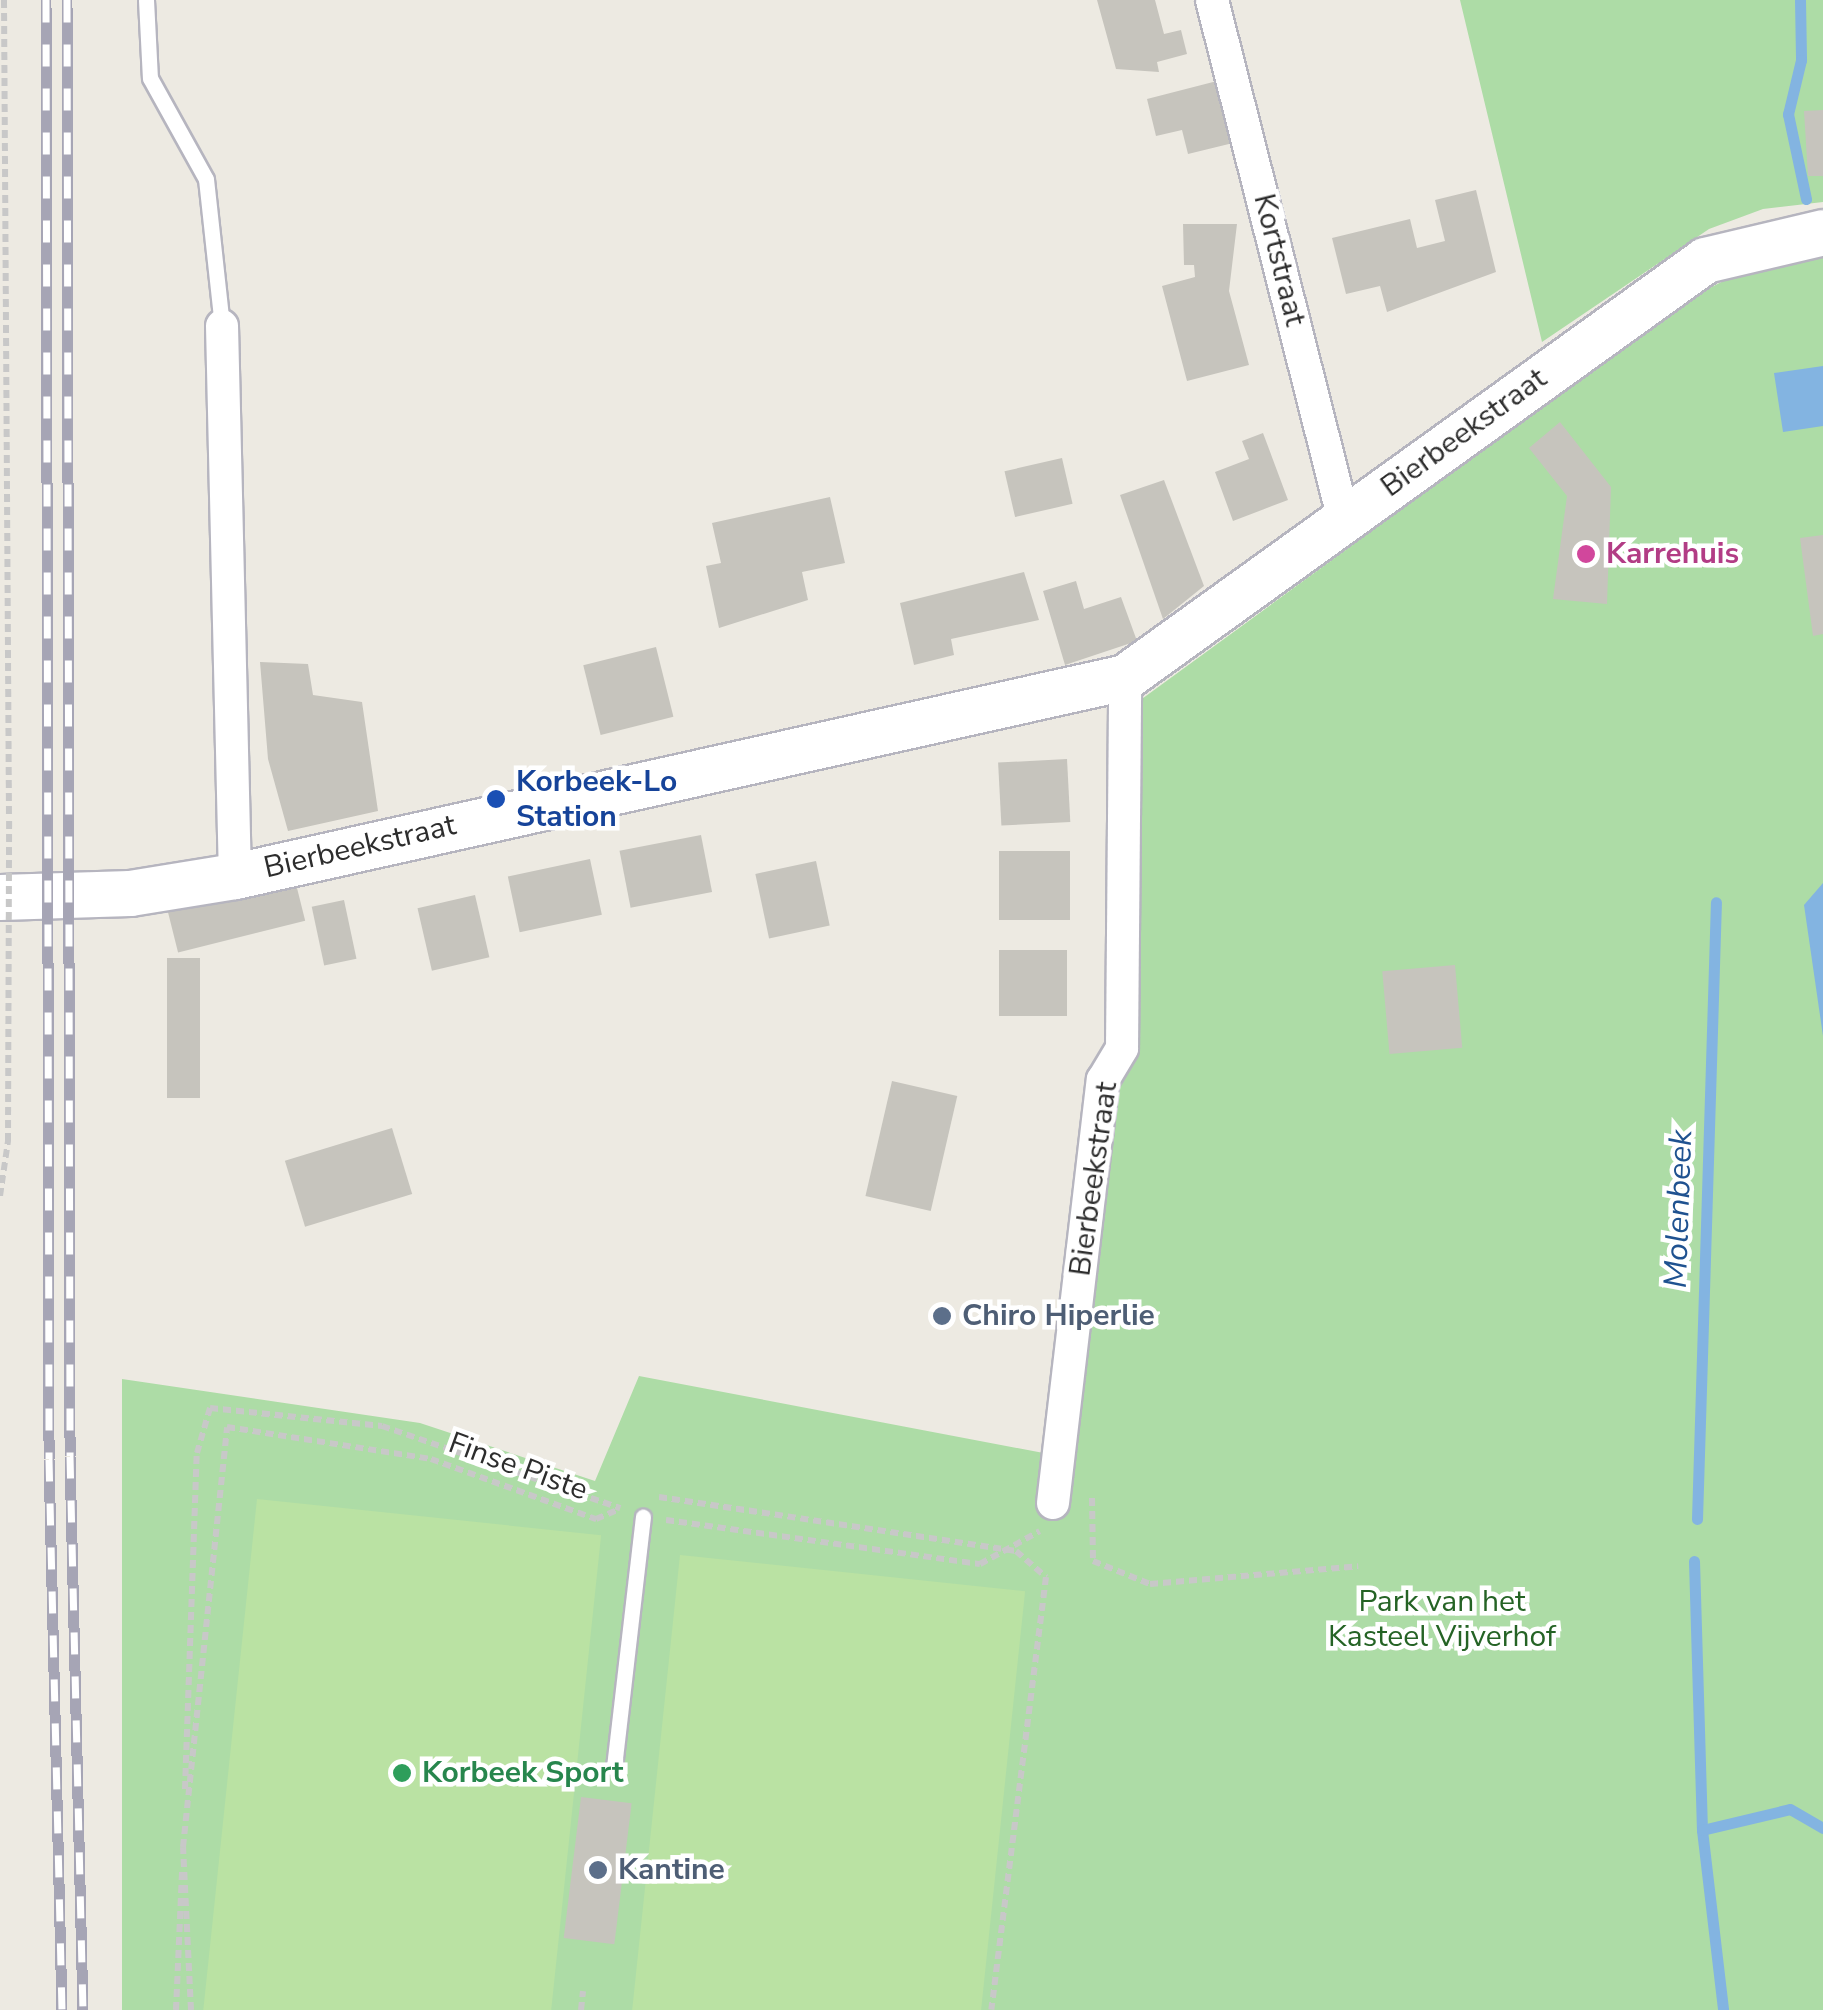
<!DOCTYPE html>
<style>
body{margin:0}
#map{position:relative;width:1823px;height:2010px;overflow:hidden;background:#edeae2;font-family:"Nunito Sans",sans-serif}
div>[style]{position:absolute}
.green>*{inset:0;background:#addca6}
.pitch>*{inset:0;background:#bae2a3;transform-origin:0 0}
.water>*{inset:0;background:#83b4e1}
.stream>*{height:11px;margin:-5.5px;padding:0 5.5px;transform-origin:5.5px;border-radius:5.5px;background:#83b4e1}
.building>*{inset:0;background:#c6c4bd;transform-origin:0 0}
.path>*{height:6px;margin-top:-3px;transform-origin:0;background:repeating-linear-gradient(90deg,#c8c8c8 0 8px,transparent 0 13px)}
.roads{filter:drop-shadow(2px 0 #b6b5bf) drop-shadow(-2px 0 #b6b5bf) drop-shadow(0 2px #b6b5bf) drop-shadow(0 -2px #b6b5bf)}
.lane>*{height:15px;margin:-7.5px;padding:0 7.5px;transform-origin:7.5px;border-radius:7.5px;background:#fff}
.street>*{height:32px;margin:-16px;padding:0 16px;transform-origin:16px;border-radius:16px;background:#fff}
.secondary>*{height:45px;margin:-22.5px;padding:0 22.5px;transform-origin:22.5px;border-radius:22.5px;background:#fff}
.rail>*{height:11px;margin-top:-5.5px;transform-origin:0;background:repeating-linear-gradient(90deg,#fff 0 22px,#a6a5b5 0 44px);box-sizing:border-box;border-block:2px solid #a6a5b5}
.path-bridge>*{height:6px;margin-top:-3px;transform-origin:0;background:repeating-linear-gradient(90deg,#c8c8c8 0 8px,transparent 0 13px)}
.dots>*{width:28px;height:28px;translate:-50% -50%;box-sizing:border-box;border:5px solid #fff;border-radius:50%}
span{translate:-50% -50%;white-space:nowrap;text-align:center;line-height:1.15;-webkit-text-stroke:9px #fff;paint-order:stroke}
.street-label{font-size:30px;color:#2d2d2d}
.hotel-label{font-size:30px;color:#b23c85;font-weight:700}
.left{translate:0 -50%;text-align:left}
.transit-label{font-size:30px;color:#164399;font-weight:700}
.service-label{font-size:30px;color:#4e5e75;font-weight:700}
.park-label{font-size:30px;color:#256325}
.leisure-label{font-size:30px;color:#27864d;font-weight:700}
.water-label{font-size:32px;color:#1f5290;font-style:italic}
</style>
<div id="map">
<div class="green">
<div style="clip-path:polygon(1460px 0,1823px 0,1823px 202px,1763px 209px,1709px 229px,1542px 342px)"></div>
<div style="clip-path:polygon(1823px 255px,1823px 2010px,122px 2010px,122px 1379px,420px 1423px,595px 1481px,639px 1376px,1075px 1459px,1116px 1072px,1135px 704px,1692px 297px,1747px 269px)"></div>
</div>
<div class="pitch">
<div style="left:257px;top:1499px;width:346px;height:514px;rotate:6deg"></div>
<div style="left:680px;top:1555px;width:347px;height:458px;rotate:6deg"></div>
</div>
<div class="water">
<div style="clip-path:polygon(1823px 366px,1823px 426px,1783px 432px,1774px 373px)"></div>
<div style="clip-path:polygon(1823px 883px,1823px 1036px,1804px 905px)"></div>
</div>
<div class="stream">
<div style="left:1800px;top:0;width:60px;rotate:89deg"></div>
<div style="left:1801px;top:60px;width:56px;rotate:103.5deg"></div>
<div style="left:1788px;top:114px;width:87px;rotate:78deg"></div>
<div style="left:1697px;top:1519px;width:617px;rotate:-88.24deg"></div>
<div style="left:1694px;top:1561px;width:269px;rotate:88.3deg"></div>
<div style="left:1702px;top:1830px;width:181px;rotate:83.3deg"></div>
<div style="left:1702px;top:1830px;width:90px;rotate:-13.4deg"></div>
<div style="left:1790px;top:1809px;width:38px;rotate:30deg"></div>
</div>
<div class="building">
<div style="clip-path:polygon(1097px 0,1155px 0,1164px 34px,1181px 30px,1187px 54px,1157px 62px,1159px 72px,1116px 69px)"></div>
<div style="clip-path:polygon(1217px 81px,1233px 143px,1188px 154px,1182px 130px,1156px 136px,1147px 99px)"></div>
<div style="clip-path:polygon(1823px 110px,1823px 176px,1808px 176px,1804px 111px)"></div>
<div style="clip-path:polygon(1476px 190px,1496px 272px,1387px 312px,1380px 286px,1346px 294px,1332px 238px,1410px 219px,1417px 248px,1445px 241px,1435px 200px)"></div>
<div style="clip-path:polygon(1183px 224px,1237px 224px,1229px 291px,1249px 365px,1187px 381px,1162px 286px,1195px 277px,1194px 265px,1184px 265px)"></div>
<div style="clip-path:polygon(1560px 422px,1611px 487px,1607px 604px,1553px 599px,1567px 496px,1529px 448px)"></div>
<div style="clip-path:polygon(1263px 433px,1288px 500px,1233px 521px,1215px 472px,1249px 459px,1242px 441px)"></div>
<div style="left:1062px;top:458px;width:47px;height:59px;rotate:77deg"></div>
<div style="clip-path:polygon(1164px 480px,1204px 586px,1163px 619px,1120px 495px)"></div>
<div style="clip-path:polygon(830px 497px,845px 563px,802px 572px,808px 600px,719px 628px,706px 566px,721px 563px,712px 523px)"></div>
<div style="clip-path:polygon(1823px 535px,1823px 634px,1813px 636px,1800px 538px)"></div>
<div style="clip-path:polygon(1024px 572px,1039px 620px,951px 639px,954px 655px,914px 665px,900px 603px)"></div>
<div style="clip-path:polygon(1076px 581px,1084px 609px,1121px 597px,1137px 641px,1065px 665px,1043px 591px)"></div>
<div style="left:656px;top:647px;width:72px;height:75px;rotate:76deg"></div>
<div style="clip-path:polygon(260px 662px,308px 664px,313px 695px,362px 702px,378px 811px,288px 831px,268px 759px)"></div>
<div style="left:1067px;top:759px;width:63px;height:69px;rotate:87deg"></div>
<div style="left:701px;top:835px;width:58px;height:83px;rotate:79deg"></div>
<div style="left:999px;top:851px;width:71px;height:69px"></div>
<div style="left:590px;top:859px;width:57px;height:84px;rotate:78deg"></div>
<div style="left:816px;top:861px;width:66px;height:62px;rotate:78deg"></div>
<div style="left:295px;top:880px;width:42px;height:131px;rotate:76deg"></div>
<div style="left:475px;top:895px;width:64px;height:59px;rotate:77deg"></div>
<div style="left:344px;top:900px;width:60px;height:33px;rotate:78deg"></div>
<div style="left:1067px;top:950px;width:66px;height:68px;rotate:90deg"></div>
<div style="left:167px;top:958px;width:33px;height:140px"></div>
<div style="left:1455px;top:965px;width:83px;height:73px;rotate:85deg"></div>
<div style="left:892px;top:1081px;width:67px;height:118px;rotate:13deg"></div>
<div style="left:392px;top:1128px;width:69px;height:112px;rotate:73deg"></div>
<div style="left:581px;top:1797px;width:51px;height:142px;rotate:7deg"></div>
</div>
<div class="path">
<div style="left:4px;top:0;width:817px;rotate:89.65deg"></div>
<div style="left:659px;top:1497px;width:361px;rotate:8.6deg"></div>
<div style="left:1016px;top:1551px;width:40px;rotate:41deg"></div>
<div style="left:1046px;top:1577px;width:436px;rotate:97.2deg"></div>
<div style="left:1092px;top:1498px;width:63px;rotate:89.1deg"></div>
<div style="left:1093px;top:1561px;width:61px;rotate:22deg"></div>
<div style="left:1150px;top:1584px;width:209px;rotate:-4.9deg"></div>
<div style="left:666px;top:1520px;width:317px;rotate:8deg"></div>
<div style="left:980px;top:1564px;width:68px;rotate:-28.8deg"></div>
<div style="left:185px;top:1789px;width:336px;rotate:-88deg"></div>
<div style="left:197px;top:1453px;width:47px;rotate:-73.9deg"></div>
<div style="left:210px;top:1408px;width:173px;rotate:6deg"></div>
<div style="left:382px;top:1426px;width:252px;rotate:19deg"></div>
<div style="left:176px;top:2010px;width:139px;rotate:-87.5deg"></div>
<div style="left:191px;top:2010px;width:163px;rotate:-92.8deg"></div>
<div style="left:183px;top:1847px;width:422px;rotate:-84deg"></div>
<div style="left:227px;top:1427px;width:206px;rotate:8.9deg"></div>
<div style="left:431px;top:1459px;width:176px;rotate:20deg"></div>
<div style="left:596px;top:1519px;width:25px;rotate:-23deg"></div>
<div style="left:581px;top:2010px;width:19px;rotate:-84deg"></div>
</div>
<div class="roads">
<div class="lane">
<div style="left:146px;top:0;width:78px;rotate:87.1deg"></div>
<div style="left:150px;top:78px;width:115px;rotate:61deg"></div>
<div style="left:206px;top:179px;width:148px;rotate:83.8deg"></div>
<div style="left:614px;top:1767px;width:252px;rotate:-83.4deg"></div>
</div>
<div class="street">
<div style="left:1212px;top:0;width:536px;rotate:75.76deg"></div>
<div style="left:222px;top:326px;width:550px;rotate:88.65deg"></div>
<div style="left:1053px;top:1503px;width:426px;rotate:-83.3deg"></div>
<div style="left:1103px;top:1080px;width:37px;rotate:-59deg"></div>
<div style="left:1122px;top:1048px;width:371px;rotate:-89.5deg"></div>
</div>
<div class="secondary">
<div style="left:0;top:897px;width:130px;rotate:-1.8deg"></div>
<div style="left:130px;top:893px;width:106px;rotate:-9.2deg"></div>
<div style="left:235px;top:876px;width:912px;rotate:-12.6deg"></div>
<div style="left:1125px;top:677px;width:714px;rotate:-35.71deg"></div>
<div style="left:1705px;top:260px;width:121px;rotate:-13.3deg"></div>
</div>
</div>
<div class="rail">
<div style="left:46px;top:0;width:1459px;rotate:89.88deg"></div>
<div style="left:49px;top:1459px;width:551px;rotate:88.65deg"></div>
<div style="left:67px;top:0;width:1456px;rotate:89.88deg"></div>
<div style="left:70px;top:1456px;width:554px;rotate:88.66deg"></div>
</div>
<div class="path-bridge">
<div style="left:0;top:1196px;width:56px;rotate:-81.7deg"></div>
<div style="left:8px;top:1141px;width:324px;rotate:-89.8deg"></div>
</div>
<div class="dots">
<div style="left:1586px;top:554px;background:#d1479c"></div>
<div style="left:496px;top:799px;background:#1a4fb4"></div>
<div style="left:942px;top:1316px;background:#5c6f8a"></div>
<div style="left:402px;top:1773px;background:#2e9e5b"></div>
<div style="left:598px;top:1870px;background:#5c6f8a"></div>
</div>
<div class="street-label">
<span style="left:1279px;top:260px;rotate:76deg">Kortstraat</span>
<span style="left:1464px;top:433px;rotate:-36deg">Bierbeekstraat</span>
<span style="left:360px;top:847px;rotate:-13deg">Bierbeekstraat</span>
<span style="left:1094px;top:1179px;rotate:-82deg">Bierbeekstraat</span>
<span style="left:518px;top:1467px;rotate:20deg">Finse Piste</span>
</div>
<div class="hotel-label">
<span class="left" style="left:1606px;top:554px">Karrehuis</span>
</div>
<div class="transit-label">
<span class="left" style="left:516px;top:799px">Korbeek-Lo<br>Station</span>
</div>
<div class="service-label">
<span class="left" style="left:962px;top:1316px">Chiro Hiperlie</span>
<span class="left" style="left:618px;top:1870px">Kantine</span>
</div>
<div class="park-label">
<span style="left:1442px;top:1619px">Park van het<br>Kasteel Vijverhof</span>
</div>
<div class="leisure-label">
<span class="left" style="left:422px;top:1773px">Korbeek Sport</span>
</div>
<div class="water-label">
<span style="left:1679px;top:1209px;rotate:-88deg">Molenbeek</span>
</div>
</div>
